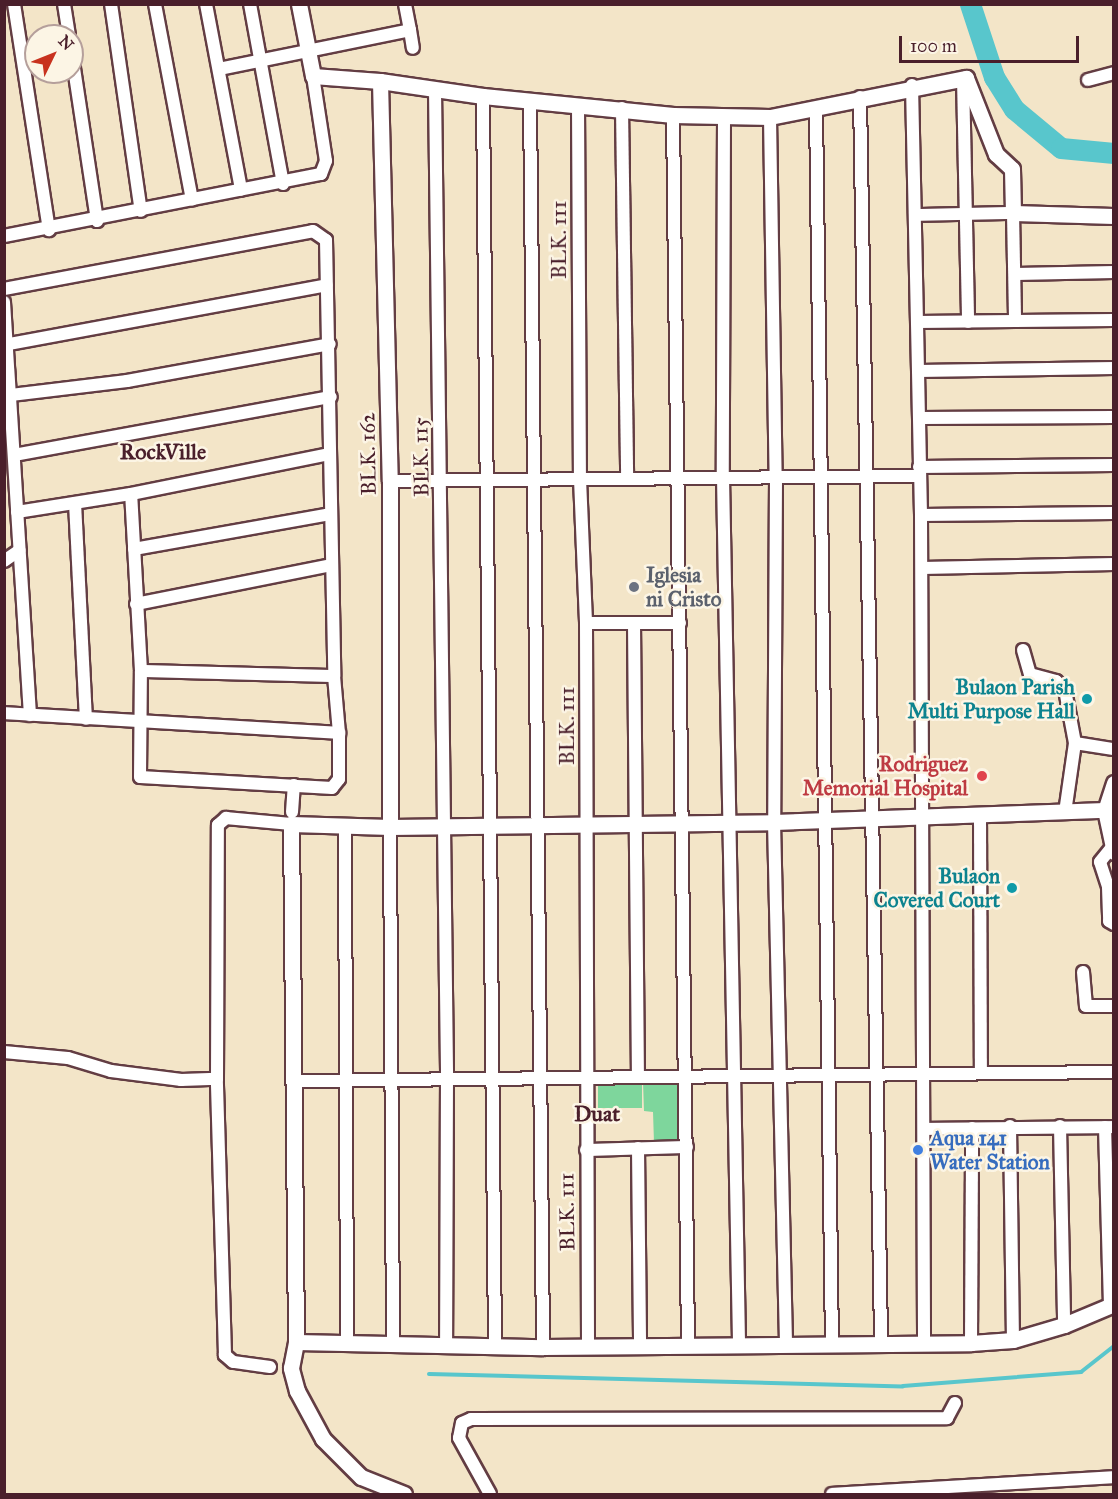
<!DOCTYPE html>
<style>
body{margin:0}
#map{position:relative;width:1118px;height:1499px;overflow:hidden;background:#f3e5c8;font-family:"IM FELL Great Primer",serif}
div>[style]{position:absolute}
.green>*{inset:0;background:#7ed69c;transform-origin:0 0}
.stream>*{height:4px;margin:-2px;padding:0 2px;transform-origin:2px;border-radius:2px;background:#58c6cc}
.river>*{height:21px;margin:-10.5px;padding:0 10.5px;transform-origin:10.5px;border-radius:10.5px;background:#58c6cc}
.roads{filter:drop-shadow(2px 0 #633d43) drop-shadow(-2px 0 #633d43) drop-shadow(0 2px #633d43) drop-shadow(0 -2px #633d43)}
.minor>*{height:12px;margin:-6px;padding:0 6px;transform-origin:6px;border-radius:6px;background:#fff}
.tertiary>*{height:15px;margin:-7.5px;padding:0 7.5px;transform-origin:7.5px;border-radius:7.5px;background:#fff}
.dots>*{width:16px;height:16px;translate:-50% -50%;box-sizing:border-box;border:3px solid #fcf5e5;border-radius:50%}
span{translate:-50% -50%;white-space:nowrap;text-align:center;line-height:1.15;-webkit-text-stroke:5px #fcf5e5;paint-order:stroke}
.street-label{font-size:21px;color:#4a1f2b}
.worship-label{font-size:21px;color:#5b616d;font-weight:700}
.left{translate:0 -50%;text-align:left}
.culture-label{font-size:21px;color:#0d838f;font-weight:700}
.right{translate:-100% -50%;text-align:right}
.health-label{font-size:21px;color:#be3a42;font-weight:700}
.shop-label{font-size:21px;color:#366cbe;font-weight:700}
.neighbourhood-label{font-size:22px;color:#4a1f2b;font-weight:700}
.frame{position:absolute;inset:0;border:6px solid #4a1f2b;pointer-events:none}
.north{position:absolute;left:24px;top:24px;width:60px;height:60px;box-sizing:border-box;background:#fcf5e5;border:2px solid #b59f9b;border-radius:50%;rotate:47deg;font-size:16px;font-weight:700;line-height:24px;text-align:center;color:#4a1f2b}
.north::after{content:'';display:block;margin:auto;width:21px;height:27px;background:#c8321e;clip-path:polygon(50% 0,100% 100%,50% 72%,0 100%)}
.scale{position:absolute;left:899px;top:36px;width:180px;height:27px;box-sizing:border-box;border:3px solid #4a1f2b;border-top:0;padding-left:8px;font-size:18px;line-height:21px;white-space:nowrap;color:#4a1f2b;-webkit-text-stroke:4px #fcf5e5;paint-order:stroke}
</style>
<div id="map">
<div class="green">
<div style="clip-path:polygon(643px 1082px,683px 1082px,683px 1143px,654px 1143px,653px 1112px,644px 1111px)"></div>
<div style="left:598px;top:1084px;width:44px;height:24px"></div>
</div>
<div class="stream">
<div style="left:429px;top:1374px;width:474px;rotate:1.5deg"></div>
<div style="left:903px;top:1386px;width:179px;rotate:-4.5deg"></div>
<div style="left:1081px;top:1372px;width:42px;rotate:-38.2deg"></div>
</div>
<div class="river">
<div style="left:970px;top:4px;width:77px;rotate:71.8deg"></div>
<div style="left:994px;top:77px;width:38px;rotate:58deg"></div>
<div style="left:1014px;top:109px;width:61px;rotate:39.7deg"></div>
<div style="left:1061px;top:148px;width:53px;rotate:5.4deg"></div>
</div>
<div class="roads">
<div class="minor">
<div style="left:14px;top:4px;width:229px;rotate:81.2deg"></div>
<div style="left:64px;top:4px;width:32px;rotate:81deg"></div>
<div style="left:111px;top:4px;width:209px;rotate:81.8deg"></div>
<div style="left:155px;top:4px;width:199px;rotate:79.3deg"></div>
<div style="left:206px;top:4px;width:189px;rotate:79.3deg"></div>
<div style="left:250px;top:4px;width:183px;rotate:79.6deg"></div>
<div style="left:410px;top:30px;width:18px;rotate:81deg"></div>
<div style="left:72px;top:55px;width:168px;rotate:81.4deg"></div>
<div style="left:219px;top:69px;width:195px;rotate:-11.5deg"></div>
<div style="left:410px;top:30px;width:26px;rotate:-101deg"></div>
<div style="left:963px;top:78px;width:244px;rotate:88.8deg"></div>
<div style="left:1088px;top:80px;width:27px;rotate:-15deg"></div>
<div style="left:912px;top:85px;width:430px;rotate:88.8deg"></div>
<div style="left:921px;top:515px;width:826px;rotate:89.79deg"></div>
<div style="left:435px;top:89px;width:989px;rotate:89.3deg"></div>
<div style="left:447px;top:1078px;width:266px;rotate:90.2deg"></div>
<div style="left:483px;top:96px;width:1249px;rotate:89.45deg"></div>
<div style="left:860px;top:97px;width:1244px;rotate:89.03deg"></div>
<div style="left:530px;top:101px;width:1246px;rotate:89.4deg"></div>
<div style="left:578px;top:105px;width:374px;rotate:89.7deg"></div>
<div style="left:580px;top:479px;width:144px;rotate:87.6deg"></div>
<div style="left:586px;top:623px;width:723px;rotate:89.84deg"></div>
<div style="left:622px;top:108px;width:371px;rotate:89.2deg"></div>
<div style="left:816px;top:108px;width:1235px;rotate:89.26deg"></div>
<div style="left:673px;top:115px;width:1228px;rotate:89.3deg"></div>
<div style="left:770px;top:117px;width:362px;rotate:89.1deg"></div>
<div style="left:776px;top:479px;width:343px;rotate:90.3deg"></div>
<div style="left:774px;top:822px;width:520px;rotate:88.68deg"></div>
<div style="left:724px;top:118px;width:359px;rotate:90.2deg"></div>
<div style="left:723px;top:477px;width:867px;rotate:88.94deg"></div>
<div style="left:915px;top:215px;width:98px;rotate:-1.2deg"></div>
<div style="left:1013px;top:213px;width:108px;rotate:88.9deg"></div>
<div style="left:4px;top:236px;width:323px;rotate:-11.1deg"></div>
<div style="left:321px;top:174px;width:14px;rotate:-69deg"></div>
<div style="left:326px;top:161px;width:86px;rotate:-98.7deg"></div>
<div style="left:1016px;top:274px;width:98px;rotate:-1.2deg"></div>
<div style="left:4px;top:289px;width:314px;rotate:-10.6deg"></div>
<div style="left:313px;top:231px;width:16px;rotate:35deg"></div>
<div style="left:326px;top:240px;width:436px;rotate:88.9deg"></div>
<div style="left:334px;top:676px;width:57px;rotate:85deg"></div>
<div style="left:339px;top:733px;width:46px;rotate:90deg"></div>
<div style="left:339px;top:779px;width:11px;rotate:128deg"></div>
<div style="left:332px;top:788px;width:192px;rotate:-176.7deg"></div>
<div style="left:140px;top:777px;width:106px;rotate:-89.5deg"></div>
<div style="left:141px;top:671px;width:177px;rotate:-93.2deg"></div>
<div style="left:4px;top:302px;width:414px;rotate:86.4deg"></div>
<div style="left:917px;top:322px;width:197px;rotate:-0.6deg"></div>
<div style="left:9px;top:344px;width:323px;rotate:-10.5deg"></div>
<div style="left:918px;top:371px;width:196px;rotate:-0.9deg"></div>
<div style="left:11px;top:395px;width:117px;rotate:-6.9deg"></div>
<div style="left:127px;top:381px;width:206px;rotate:-10.3deg"></div>
<div style="left:920px;top:418px;width:194px;rotate:-0.3deg"></div>
<div style="left:14px;top:455px;width:322px;rotate:-10.4deg"></div>
<div style="left:919px;top:467px;width:195px;rotate:-0.6deg"></div>
<div style="left:390px;top:481px;width:530px;rotate:-0.54deg"></div>
<div style="left:75px;top:503px;width:216px;rotate:87.1deg"></div>
<div style="left:17px;top:512px;width:115px;rotate:-9deg"></div>
<div style="left:131px;top:494px;width:203px;rotate:-11.4deg"></div>
<div style="left:921px;top:515px;width:193px;rotate:-0.6deg"></div>
<div style="left:134px;top:549px;width:199px;rotate:-10.1deg"></div>
<div style="left:4px;top:561px;width:19px;rotate:-35deg"></div>
<div style="left:922px;top:568px;width:192px;rotate:-1.2deg"></div>
<div style="left:136px;top:604px;width:200px;rotate:-11.3deg"></div>
<div style="left:586px;top:623px;width:94px"></div>
<div style="left:634px;top:623px;width:454px;rotate:89.5deg"></div>
<div style="left:1023px;top:650px;width:25px;rotate:74deg"></div>
<div style="left:1030px;top:674px;width:27px;rotate:15deg"></div>
<div style="left:1056px;top:681px;width:13px;rotate:45deg"></div>
<div style="left:1065px;top:690px;width:54px;rotate:79.3deg"></div>
<div style="left:1075px;top:743px;width:70px;rotate:98.2deg"></div>
<div style="left:141px;top:671px;width:193px;rotate:1.5deg"></div>
<div style="left:4px;top:713px;width:336px;rotate:3.4deg"></div>
<div style="left:1075px;top:743px;width:39px;rotate:9deg"></div>
<div style="left:292px;top:812px;width:27px;rotate:-86deg"></div>
<div style="left:980px;top:816px;width:256px;rotate:89.8deg"></div>
<div style="left:345px;top:826px;width:517px;rotate:89.78deg"></div>
<div style="left:390px;top:827px;width:516px;rotate:89.67deg"></div>
<div style="left:1112px;top:847px;width:19px;rotate:129deg"></div>
<div style="left:1100px;top:862px;width:26px;rotate:72deg"></div>
<div style="left:1108px;top:887px;width:34px;rotate:88deg"></div>
<div style="left:1109px;top:921px;width:6px;rotate:31deg"></div>
<div style="left:1083px;top:972px;width:34px;rotate:85deg"></div>
<div style="left:1086px;top:1006px;width:28px"></div>
<div style="left:4px;top:1052px;width:64px;rotate:5.4deg"></div>
<div style="left:68px;top:1058px;width:45px;rotate:16.8deg"></div>
<div style="left:111px;top:1071px;width:71px;rotate:7.3deg"></div>
<div style="left:181px;top:1080px;width:36px;rotate:-2deg"></div>
<div style="left:295px;top:1081px;width:819px;rotate:-0.63deg"></div>
<div style="left:1010px;top:1126px;width:214px;rotate:89.2deg"></div>
<div style="left:1060px;top:1126px;width:199px;rotate:88.8deg"></div>
<div style="left:1105px;top:1127px;width:178px;rotate:88.4deg"></div>
<div style="left:924px;top:1129px;width:190px;rotate:-0.6deg"></div>
<div style="left:638px;top:1148px;width:197px;rotate:89.4deg"></div>
<div style="left:586px;top:1150px;width:101px;rotate:-1.7deg"></div>
<div style="left:971px;top:1343px;width:215px;rotate:-89.7deg"></div>
<div style="left:270px;top:1367px;width:37px;rotate:-172deg"></div>
<div style="left:233px;top:1362px;width:11px;rotate:-139deg"></div>
<div style="left:225px;top:1355px;width:276px;rotate:-91.7deg"></div>
<div style="left:217px;top:1079px;width:254px;rotate:-89.8deg"></div>
<div style="left:218px;top:825px;width:11px;rotate:-41deg"></div>
<div style="left:226px;top:818px;width:65px;rotate:5.3deg"></div>
<div style="left:490px;top:1494px;width:64px;rotate:-119deg"></div>
<div style="left:459px;top:1438px;width:15px;rotate:-79deg"></div>
<div style="left:462px;top:1423px;width:10px;rotate:-24deg"></div>
<div style="left:471px;top:1419px;width:476px;rotate:-0.1deg"></div>
<div style="left:947px;top:1418px;width:17px;rotate:-62deg"></div>
<div style="left:832px;top:1494px;width:283px;rotate:-3.4deg"></div>
</div>
<div class="tertiary">
<div style="left:299px;top:4px;width:73px;rotate:79deg"></div>
<div style="left:313px;top:76px;width:67px;rotate:4.3deg"></div>
<div style="left:380px;top:81px;width:104px;rotate:8.3deg"></div>
<div style="left:483px;top:96px;width:191px;rotate:5.7deg"></div>
<div style="left:673px;top:115px;width:97px;rotate:1.2deg"></div>
<div style="left:770px;top:117px;width:200px;rotate:-11.3deg"></div>
<div style="left:966px;top:78px;width:82px;rotate:68.5deg"></div>
<div style="left:996px;top:154px;width:22px;rotate:43deg"></div>
<div style="left:1012px;top:169px;width:44px;rotate:88.7deg"></div>
<div style="left:1013px;top:213px;width:101px;rotate:1.7deg"></div>
<div style="left:380px;top:81px;width:400px;rotate:88.6deg"></div>
<div style="left:390px;top:481px;width:346px;rotate:90deg"></div>
<div style="left:1114px;top:783px;width:28px;rotate:108deg"></div>
<div style="left:1105px;top:810px;width:43px;rotate:77.9deg"></div>
<div style="left:296px;top:1342px;width:247px;rotate:1.2deg"></div>
<div style="left:543px;top:1347px;width:428px;rotate:-0.5deg"></div>
<div style="left:971px;top:1343px;width:42px;rotate:-4.1deg"></div>
<div style="left:1013px;top:1340px;width:53px;rotate:-16.4deg"></div>
<div style="left:1064px;top:1325px;width:54px;rotate:-22.8deg"></div>
<div style="left:404px;top:1494px;width:46px;rotate:-158.4deg"></div>
<div style="left:361px;top:1477px;width:54px;rotate:-135deg"></div>
<div style="left:323px;top:1439px;width:55px;rotate:-118.4deg"></div>
<div style="left:297px;top:1391px;width:24px;rotate:-105deg"></div>
<div style="left:291px;top:1368px;width:26px;rotate:-79deg"></div>
<div style="left:296px;top:1342px;width:518px;rotate:-90.55deg"></div>
<div style="left:291px;top:824px;width:99px;rotate:1.7deg"></div>
<div style="left:390px;top:827px;width:384px;rotate:-0.7deg"></div>
<div style="left:774px;top:822px;width:331px;rotate:-2.1deg"></div>
</div>
</div>
<div class="dots">
<div style="left:634px;top:587px;background:#6b7280"></div>
<div style="left:1087px;top:699px;background:#0f9aa8"></div>
<div style="left:982px;top:776px;background:#e0444e"></div>
<div style="left:1012px;top:888px;background:#0f9aa8"></div>
<div style="left:918px;top:1150px;background:#3f7fe0"></div>
</div>
<div class="street-label">
<span style="left:559px;top:240px;rotate:-90deg">BLK. 111</span>
<span style="left:368px;top:454px;rotate:-91deg">BLK. 162</span>
<span style="left:421px;top:457px;rotate:-91deg">BLK. 115</span>
<span style="left:567px;top:726px;rotate:-90deg">BLK. 111</span>
<span style="left:567px;top:1212px;rotate:-91deg">BLK. 111</span>
</div>
<div class="worship-label">
<span class="left" style="left:646px;top:587px">Iglesia<br>ni Cristo</span>
</div>
<div class="culture-label">
<span class="right" style="left:1075px;top:699px">Bulaon Parish<br>Multi Purpose Hall</span>
<span class="right" style="left:1000px;top:888px">Bulaon<br>Covered Court</span>
</div>
<div class="health-label">
<span class="right" style="left:968px;top:776px">Rodriguez<br>Memorial Hospital</span>
</div>
<div class="shop-label">
<span class="left" style="left:930px;top:1150px">Aqua 141<br>Water Station</span>
</div>
<div class="neighbourhood-label">
<span style="left:163px;top:452px">RockVille</span>
<span style="left:597px;top:1114px">Duat</span>
</div>
<div class="frame"></div>
<div class="north">N</div>
<div class="scale">100 m</div>
</div>
